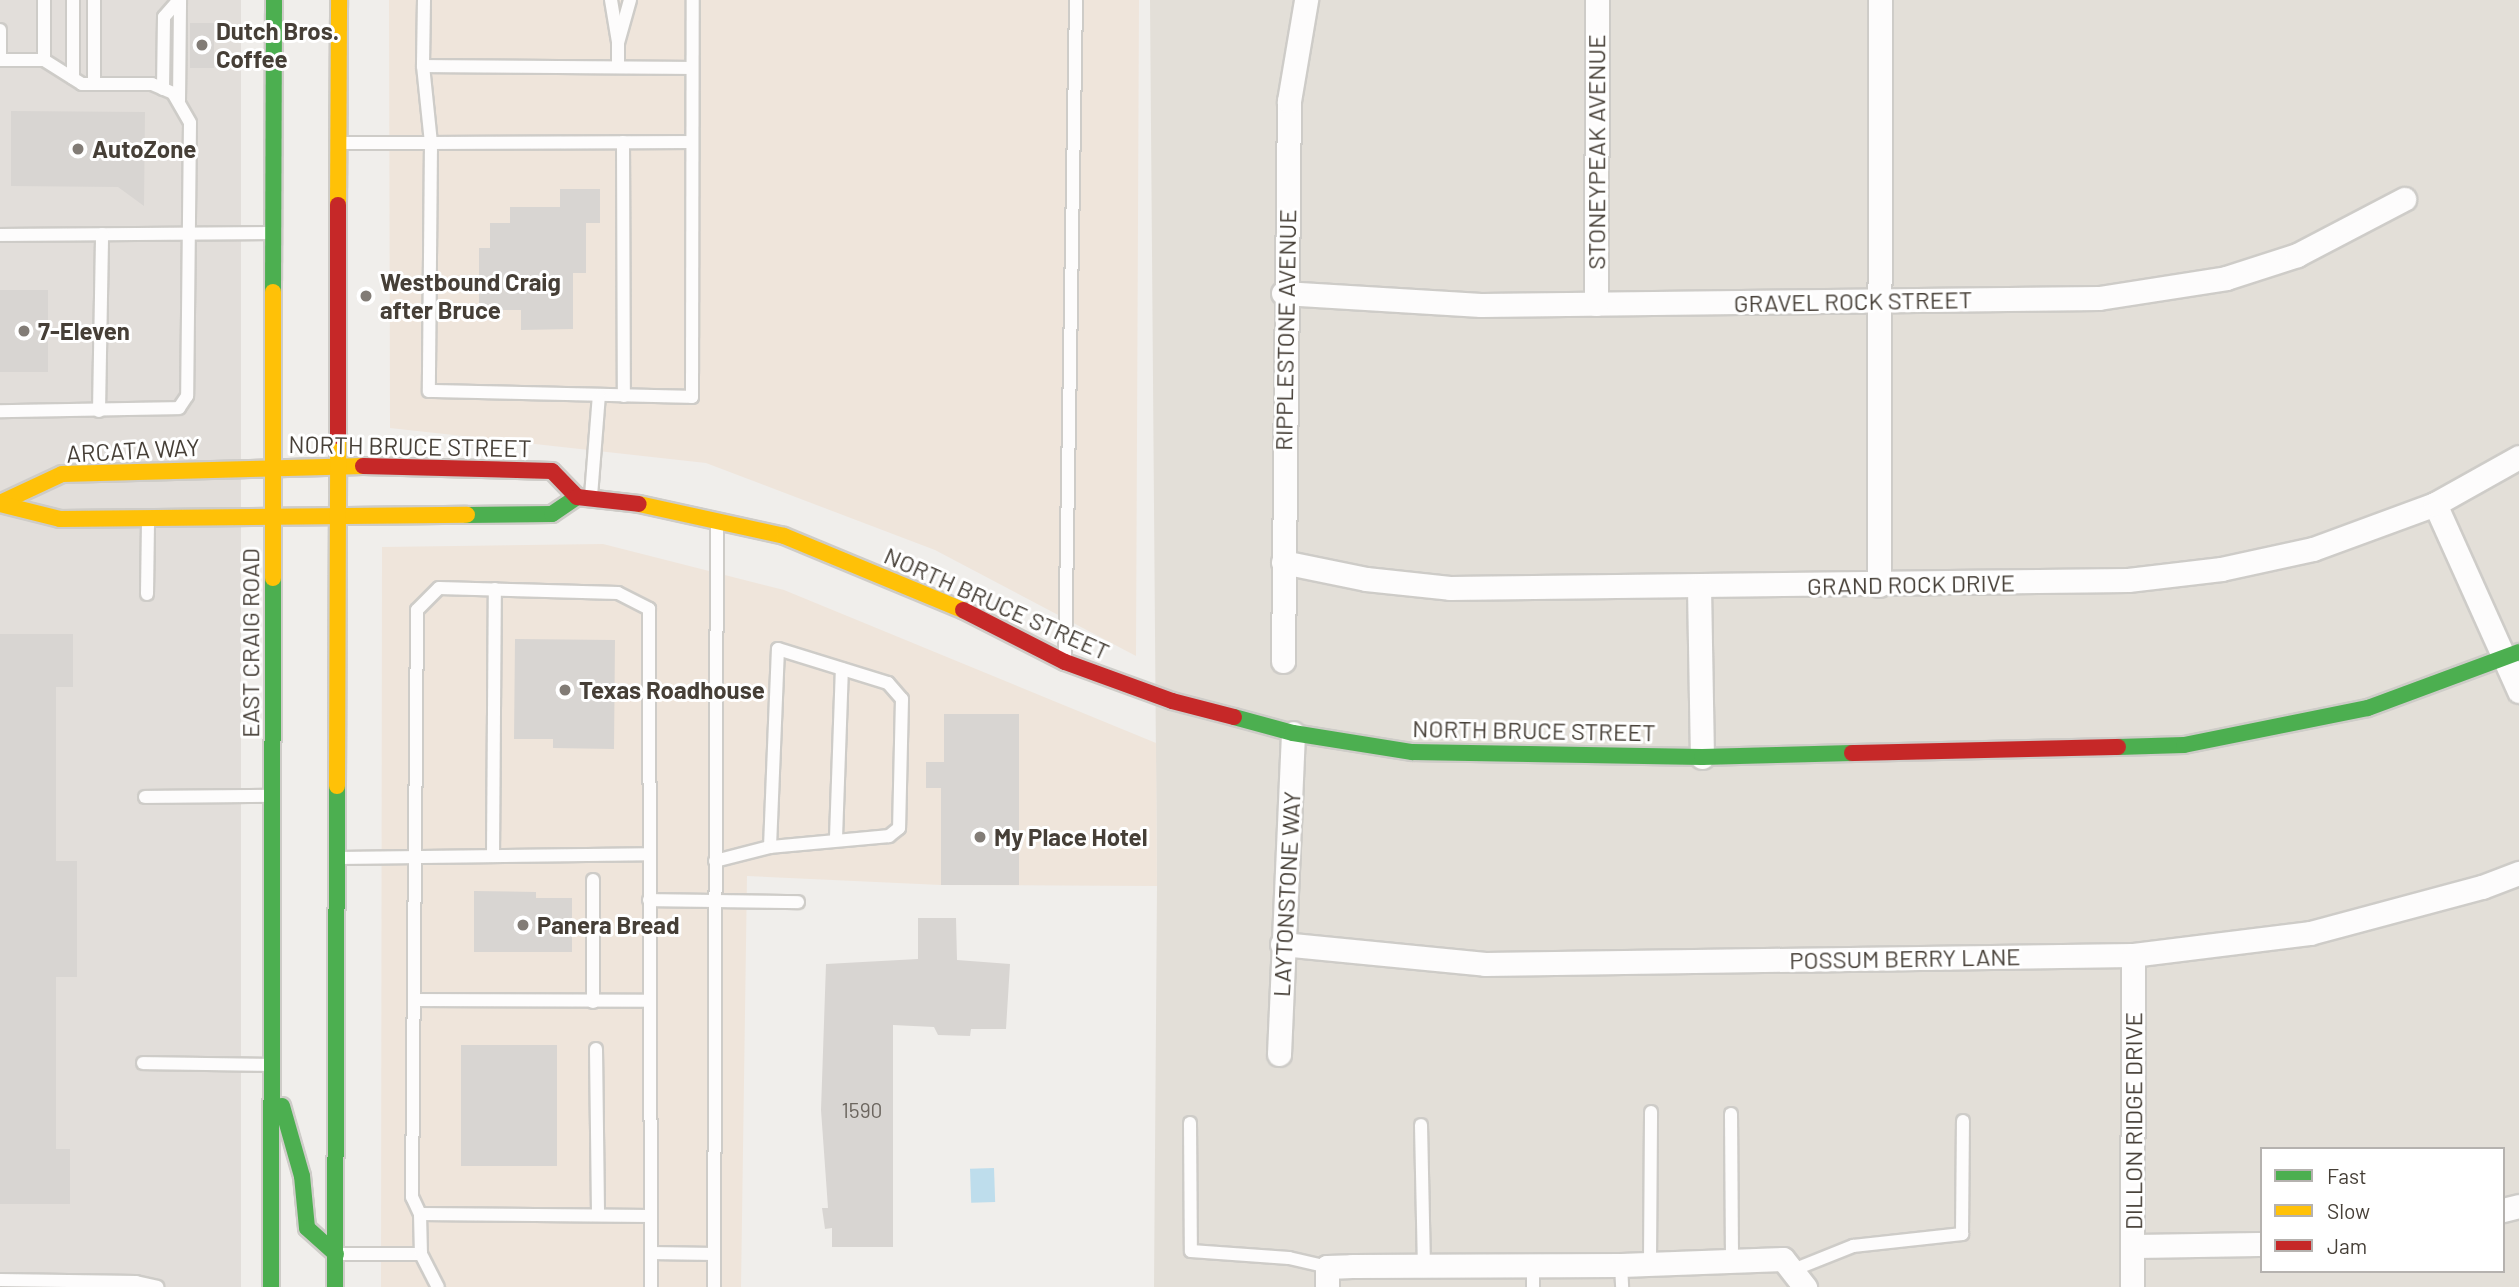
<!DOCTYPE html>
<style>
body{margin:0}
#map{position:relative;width:2519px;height:1287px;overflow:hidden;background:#f0eeeb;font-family:Barlow,sans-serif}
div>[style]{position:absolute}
.residential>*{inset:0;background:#e3dfd8}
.commercial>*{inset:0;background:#efe5db}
.industrial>*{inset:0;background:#e2deda;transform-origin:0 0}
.water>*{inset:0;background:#beddec;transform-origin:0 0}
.building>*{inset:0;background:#d8d5d2;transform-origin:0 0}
.roads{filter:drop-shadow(2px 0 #ceccc8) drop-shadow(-2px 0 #ceccc8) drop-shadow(0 2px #ceccc8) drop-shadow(0 -2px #ceccc8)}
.lane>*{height:12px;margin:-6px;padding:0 6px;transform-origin:6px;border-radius:6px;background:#fdfcfc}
.street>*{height:23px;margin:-11.5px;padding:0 11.5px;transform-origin:11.5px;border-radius:11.5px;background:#fdfcfc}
.fast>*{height:16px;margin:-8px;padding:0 8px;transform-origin:8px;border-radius:8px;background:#4caf50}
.slow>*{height:16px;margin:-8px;padding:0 8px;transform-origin:8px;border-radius:8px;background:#ffc107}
.jam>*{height:16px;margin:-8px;padding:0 8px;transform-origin:8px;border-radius:8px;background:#c62828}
.dots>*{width:19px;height:19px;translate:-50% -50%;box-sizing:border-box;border:4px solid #fff;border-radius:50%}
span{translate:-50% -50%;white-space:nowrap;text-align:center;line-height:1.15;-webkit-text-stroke:6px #fff;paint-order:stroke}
.number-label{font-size:21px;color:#6c665f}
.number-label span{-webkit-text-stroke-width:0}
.poi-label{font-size:24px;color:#463f37;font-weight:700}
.left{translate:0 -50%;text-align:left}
.street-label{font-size:24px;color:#463f37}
.legend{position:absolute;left:2260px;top:1147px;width:245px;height:126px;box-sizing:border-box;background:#fff;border:2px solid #b5b2af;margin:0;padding:9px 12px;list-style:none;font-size:21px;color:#463f37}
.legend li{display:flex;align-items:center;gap:14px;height:35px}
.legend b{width:35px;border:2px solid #b5b2af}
</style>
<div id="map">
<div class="residential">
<div style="clip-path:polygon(evenodd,1150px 0,2519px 0,2519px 1287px,1154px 1287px,1157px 886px,1150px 0,2262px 1149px,2503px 1149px,2503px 1271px,2262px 1271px,2262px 1149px)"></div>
</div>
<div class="commercial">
<div style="clip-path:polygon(389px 0,1139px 0,1136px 656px,935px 550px,706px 463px,390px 428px)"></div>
<div style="clip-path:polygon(603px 544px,784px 590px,1156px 743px,1157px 886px,941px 885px,747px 876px,741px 1287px,381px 1287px,382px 547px)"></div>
</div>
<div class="industrial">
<div style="left:0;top:0;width:241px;height:1287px"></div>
</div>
<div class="water">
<div style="left:994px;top:1168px;width:34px;height:24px;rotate:88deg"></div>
</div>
<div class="building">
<div style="left:190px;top:23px;width:24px;height:45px"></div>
<div style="clip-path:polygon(11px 111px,145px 112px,144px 206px,118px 187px,11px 186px)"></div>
<div style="clip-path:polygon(560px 189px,600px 189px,600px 223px,586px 223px,586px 273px,573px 273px,573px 329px,521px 330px,521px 310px,479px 310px,479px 248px,490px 248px,490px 223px,510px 223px,510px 207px,560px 207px)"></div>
<div style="left:0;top:290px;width:48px;height:82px"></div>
<div style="clip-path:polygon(0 634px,73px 634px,73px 687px,56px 687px,56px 861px,77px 861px,77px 977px,56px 977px,56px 1149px,70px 1149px,70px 1204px,0 1204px)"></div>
<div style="clip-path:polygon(515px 639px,615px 640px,614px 749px,553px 748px,553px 739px,514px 739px)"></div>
<div style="clip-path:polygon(944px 714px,1019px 714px,1019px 885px,941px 885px,941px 788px,926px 788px,926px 762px,944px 762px)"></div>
<div style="clip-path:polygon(474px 891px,536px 892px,536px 898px,572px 898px,572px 952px,474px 952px)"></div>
<div style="clip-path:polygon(918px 918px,956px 918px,957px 960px,1010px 964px,1006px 1029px,971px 1029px,970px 1036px,938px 1035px,934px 1027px,893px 1025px,893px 1247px,832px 1247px,832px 1228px,825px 1229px,822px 1208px,828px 1208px,821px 1110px,826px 964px,918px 959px)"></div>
<div style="left:461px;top:1045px;width:96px;height:121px"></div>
</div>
<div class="roads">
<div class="lane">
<div style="left:424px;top:0;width:66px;rotate:90.9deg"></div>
<div style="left:423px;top:66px;width:269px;rotate:0.4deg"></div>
<div style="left:611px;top:0;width:43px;rotate:80.5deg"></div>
<div style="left:0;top:30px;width:30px;rotate:90deg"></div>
<div style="left:0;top:60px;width:44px"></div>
<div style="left:44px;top:60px;width:45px;rotate:32.3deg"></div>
<div style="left:82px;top:84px;width:70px"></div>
<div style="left:152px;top:84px;width:23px;rotate:23deg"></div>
<div style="left:173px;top:93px;width:34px;rotate:60deg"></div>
<div style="left:190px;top:123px;width:273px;rotate:90.6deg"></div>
<div style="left:187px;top:396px;width:14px;rotate:124deg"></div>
<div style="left:179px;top:408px;width:179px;rotate:179deg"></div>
<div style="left:44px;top:60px;width:60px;rotate:-90deg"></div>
<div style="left:618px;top:67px;width:24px;rotate:-90deg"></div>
<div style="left:618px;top:43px;width:45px;rotate:-74.4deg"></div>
<div style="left:73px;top:78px;width:78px;rotate:-90deg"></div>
<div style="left:94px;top:83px;width:83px;rotate:-90deg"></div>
<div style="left:163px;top:89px;width:72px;rotate:-89.2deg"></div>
<div style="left:164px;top:17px;width:23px;rotate:-49deg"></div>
<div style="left:179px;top:101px;width:101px;rotate:-89.4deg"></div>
<div style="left:623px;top:142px;width:254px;rotate:89.8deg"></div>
<div style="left:692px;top:142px;width:261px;rotate:179.8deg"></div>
<div style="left:431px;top:143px;width:248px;rotate:90.5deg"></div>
<div style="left:429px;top:391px;width:263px;rotate:1.3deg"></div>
<div style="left:692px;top:397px;width:397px;rotate:-89.9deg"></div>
<div style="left:340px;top:143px;width:91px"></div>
<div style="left:431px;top:143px;width:77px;rotate:-95.9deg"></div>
<div style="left:0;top:235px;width:269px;rotate:-0.4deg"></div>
<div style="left:99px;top:411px;width:177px;rotate:-89deg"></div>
<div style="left:591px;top:496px;width:101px;rotate:-85.5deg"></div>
<div style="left:147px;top:594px;width:75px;rotate:-89.2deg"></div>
<div style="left:1065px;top:658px;width:658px;rotate:-89.04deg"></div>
<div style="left:145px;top:797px;width:126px;rotate:-0.5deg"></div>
<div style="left:836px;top:838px;width:169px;rotate:-88deg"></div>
<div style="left:493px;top:855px;width:266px;rotate:-89.6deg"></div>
<div style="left:338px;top:858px;width:311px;rotate:-0.7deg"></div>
<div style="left:715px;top:861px;width:57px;rotate:-14.3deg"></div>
<div style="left:770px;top:847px;width:198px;rotate:-87.7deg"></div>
<div style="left:778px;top:649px;width:115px;rotate:17.2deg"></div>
<div style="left:888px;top:683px;width:21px;rotate:49deg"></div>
<div style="left:902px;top:699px;width:129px;rotate:91.3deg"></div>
<div style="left:899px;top:828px;width:13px;rotate:141deg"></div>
<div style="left:889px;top:836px;width:120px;rotate:174.7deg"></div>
<div style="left:649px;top:900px;width:149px;rotate:0.8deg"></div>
<div style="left:414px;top:1000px;width:236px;rotate:0.2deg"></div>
<div style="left:593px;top:1002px;width:122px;rotate:-90deg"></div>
<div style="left:596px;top:1049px;width:166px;rotate:89.3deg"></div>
<div style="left:143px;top:1063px;width:126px;rotate:0.9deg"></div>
<div style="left:1731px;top:1114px;width:147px;rotate:89.6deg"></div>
<div style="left:1190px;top:1123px;width:128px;rotate:89.6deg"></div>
<div style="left:1191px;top:1251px;width:98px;rotate:4.1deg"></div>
<div style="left:1289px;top:1258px;width:39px;rotate:13deg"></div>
<div style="left:1421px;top:1125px;width:140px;rotate:88.8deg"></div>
<div style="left:420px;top:1214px;width:40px;rotate:88.6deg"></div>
<div style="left:650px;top:1216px;width:230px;rotate:-179.5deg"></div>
<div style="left:420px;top:1214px;width:19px;rotate:-115deg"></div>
<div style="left:412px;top:1197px;width:587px;rotate:-89.51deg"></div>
<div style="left:417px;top:610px;width:31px;rotate:-45deg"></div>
<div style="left:439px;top:588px;width:179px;rotate:1.6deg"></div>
<div style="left:618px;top:593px;width:35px;rotate:27deg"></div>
<div style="left:649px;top:609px;width:678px;rotate:89.83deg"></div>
<div style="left:651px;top:1253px;width:63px;rotate:0.9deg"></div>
<div style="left:339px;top:1254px;width:82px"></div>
<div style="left:421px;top:1254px;width:37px;rotate:63deg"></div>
<div style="left:1650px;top:1261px;width:149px;rotate:-89.6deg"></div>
<div style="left:1621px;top:1265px;width:22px;rotate:87deg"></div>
<div style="left:1793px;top:1270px;width:65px;rotate:-21.8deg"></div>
<div style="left:1853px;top:1246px;width:110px;rotate:-6.3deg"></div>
<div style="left:1962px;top:1234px;width:113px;rotate:-89.5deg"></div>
<div style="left:0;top:1280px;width:136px;rotate:0.8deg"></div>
<div style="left:136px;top:1282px;width:22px;rotate:13deg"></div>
<div style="left:714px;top:1287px;width:766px;rotate:-89.78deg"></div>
<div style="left:1533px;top:1287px;width:24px;rotate:-90deg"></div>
</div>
<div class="street">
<div style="left:1283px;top:293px;width:198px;rotate:3.5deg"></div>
<div style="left:1481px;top:305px;width:618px;rotate:-0.65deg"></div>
<div style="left:2099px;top:298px;width:129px;rotate:-8.9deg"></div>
<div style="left:2226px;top:278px;width:75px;rotate:-17.9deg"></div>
<div style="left:2297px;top:255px;width:121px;rotate:-27.6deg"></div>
<div style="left:1596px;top:304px;width:304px;rotate:-89.8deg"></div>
<div style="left:2435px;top:504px;width:205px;rotate:65.8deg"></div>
<div style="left:1283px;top:562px;width:85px;rotate:11.6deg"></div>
<div style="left:1366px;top:579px;width:84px;rotate:6.1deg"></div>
<div style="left:1450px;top:588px;width:678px;rotate:-0.68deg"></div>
<div style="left:2128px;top:580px;width:94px;rotate:-6.7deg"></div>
<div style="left:2221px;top:569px;width:94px;rotate:-12.3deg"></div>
<div style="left:2313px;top:549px;width:130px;rotate:-20.2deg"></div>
<div style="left:2435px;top:504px;width:96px;rotate:-29.2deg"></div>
<div style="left:1879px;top:585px;width:585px;rotate:-89.9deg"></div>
<div style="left:1699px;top:587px;width:170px;rotate:89deg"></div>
<div style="left:1283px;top:661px;width:560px;rotate:-89.39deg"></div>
<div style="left:1289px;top:101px;width:102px;rotate:-80.4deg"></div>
<div style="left:1282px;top:944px;width:204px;rotate:5.6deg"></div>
<div style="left:1485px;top:964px;width:648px;rotate:-0.8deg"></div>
<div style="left:2133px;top:955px;width:178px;rotate:-7.1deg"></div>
<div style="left:2310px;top:933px;width:178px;rotate:-15deg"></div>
<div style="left:2482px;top:887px;width:40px;rotate:-21deg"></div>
<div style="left:1279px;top:1054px;width:321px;rotate:-87.5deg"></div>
<div style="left:2503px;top:1210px;width:16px;rotate:-14deg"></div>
<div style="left:2133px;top:1246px;width:129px;rotate:-0.9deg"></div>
<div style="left:1327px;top:1287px;width:20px;rotate:-90deg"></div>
<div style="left:1327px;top:1267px;width:25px;rotate:-2deg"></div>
<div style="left:1352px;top:1266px;width:269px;rotate:-0.2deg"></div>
<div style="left:1621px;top:1265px;width:162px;rotate:-2.1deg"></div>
<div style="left:1783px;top:1259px;width:36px;rotate:52deg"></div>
<div style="left:2132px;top:1287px;width:332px;rotate:-89.8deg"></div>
</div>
<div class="fast">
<div style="left:273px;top:292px;width:292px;rotate:-89.8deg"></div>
<div style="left:467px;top:515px;width:85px;rotate:-0.7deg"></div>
<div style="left:552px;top:514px;width:30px;rotate:-34deg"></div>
<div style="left:1234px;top:717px;width:61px;rotate:15.2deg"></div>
<div style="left:1293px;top:733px;width:121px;rotate:9.1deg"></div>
<div style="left:1412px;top:752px;width:290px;rotate:1deg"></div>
<div style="left:1702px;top:757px;width:150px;rotate:-1.5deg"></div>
<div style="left:2118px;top:747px;width:66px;rotate:-1.7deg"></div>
<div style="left:2184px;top:745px;width:188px;rotate:-11.4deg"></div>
<div style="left:2368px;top:708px;width:161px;rotate:-20.3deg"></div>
<div style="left:282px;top:1106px;width:73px;rotate:74.1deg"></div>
<div style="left:302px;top:1176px;width:52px;rotate:84.5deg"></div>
<div style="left:307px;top:1228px;width:39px;rotate:42deg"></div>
<div style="left:271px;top:1287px;width:709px;rotate:-89.84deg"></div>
<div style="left:335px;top:1287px;width:501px;rotate:-89.77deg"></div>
</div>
<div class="slow">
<div style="left:338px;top:205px;width:205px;rotate:-89.7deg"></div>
<div style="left:0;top:503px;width:68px;rotate:-25.1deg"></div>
<div style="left:62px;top:474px;width:301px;rotate:-1.5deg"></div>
<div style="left:0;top:504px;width:62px;rotate:14deg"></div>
<div style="left:60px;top:519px;width:407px;rotate:-0.6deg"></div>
<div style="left:639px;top:504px;width:148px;rotate:12.4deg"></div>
<div style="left:784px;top:536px;width:194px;rotate:22.5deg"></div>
<div style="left:273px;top:578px;width:286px;rotate:-90deg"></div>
<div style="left:337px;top:786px;width:350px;rotate:-89.8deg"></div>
</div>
<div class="jam">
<div style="left:338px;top:436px;width:231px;rotate:-90deg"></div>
<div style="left:363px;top:466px;width:189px;rotate:1.5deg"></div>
<div style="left:552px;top:471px;width:36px;rotate:46deg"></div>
<div style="left:577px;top:497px;width:62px;rotate:6.4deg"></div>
<div style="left:963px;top:610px;width:114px;rotate:27deg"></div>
<div style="left:1065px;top:662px;width:114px;rotate:20deg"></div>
<div style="left:1172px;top:701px;width:64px;rotate:14.5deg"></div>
<div style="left:1852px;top:753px;width:266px;rotate:-1.3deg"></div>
</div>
</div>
<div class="dots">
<div style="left:202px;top:45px;background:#827c76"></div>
<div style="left:78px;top:149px;background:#827c76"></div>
<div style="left:366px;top:296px;background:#827c76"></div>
<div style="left:24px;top:331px;background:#827c76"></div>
<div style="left:565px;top:690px;background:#827c76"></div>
<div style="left:980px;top:837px;background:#827c76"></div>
<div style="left:523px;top:925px;background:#827c76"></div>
</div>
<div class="number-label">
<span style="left:862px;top:1110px">1590</span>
</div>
<div class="poi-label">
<span class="left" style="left:216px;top:45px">Dutch Bros.<br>Coffee</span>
<span class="left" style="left:92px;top:149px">AutoZone</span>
<span class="left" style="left:380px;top:296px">Westbound Craig<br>after Bruce</span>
<span class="left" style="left:38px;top:331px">7-Eleven</span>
<span class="left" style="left:579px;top:690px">Texas Roadhouse</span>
<span class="left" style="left:994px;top:837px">My Place Hotel</span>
<span class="left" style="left:537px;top:925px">Panera Bread</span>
</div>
<div class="street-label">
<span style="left:1596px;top:152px;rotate:-90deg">STONEYPEAK AVENUE</span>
<span style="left:1853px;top:301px;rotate:-1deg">GRAVEL ROCK STREET</span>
<span style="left:1285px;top:330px;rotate:-89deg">RIPPLESTONE AVENUE</span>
<span style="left:410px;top:446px;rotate:1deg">NORTH BRUCE STREET</span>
<span style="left:133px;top:450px;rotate:-3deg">ARCATA WAY</span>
<span style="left:1911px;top:584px;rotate:-1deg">GRAND ROCK DRIVE</span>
<span style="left:997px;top:603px;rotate:24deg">NORTH BRUCE STREET</span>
<span style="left:250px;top:643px;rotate:-90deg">EAST CRAIG ROAD</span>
<span style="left:1534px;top:730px;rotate:1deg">NORTH BRUCE STREET</span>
<span style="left:1286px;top:894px;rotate:-87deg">LAYTONSTONE WAY</span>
<span style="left:1905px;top:958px;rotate:-1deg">POSSUM BERRY LANE</span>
<span style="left:2133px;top:1121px;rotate:-90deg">DILLON RIDGE DRIVE</span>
</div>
<ul class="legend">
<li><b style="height:9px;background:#4caf50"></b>Fast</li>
<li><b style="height:9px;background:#ffc107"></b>Slow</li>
<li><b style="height:9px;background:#c62828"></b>Jam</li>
</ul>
</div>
